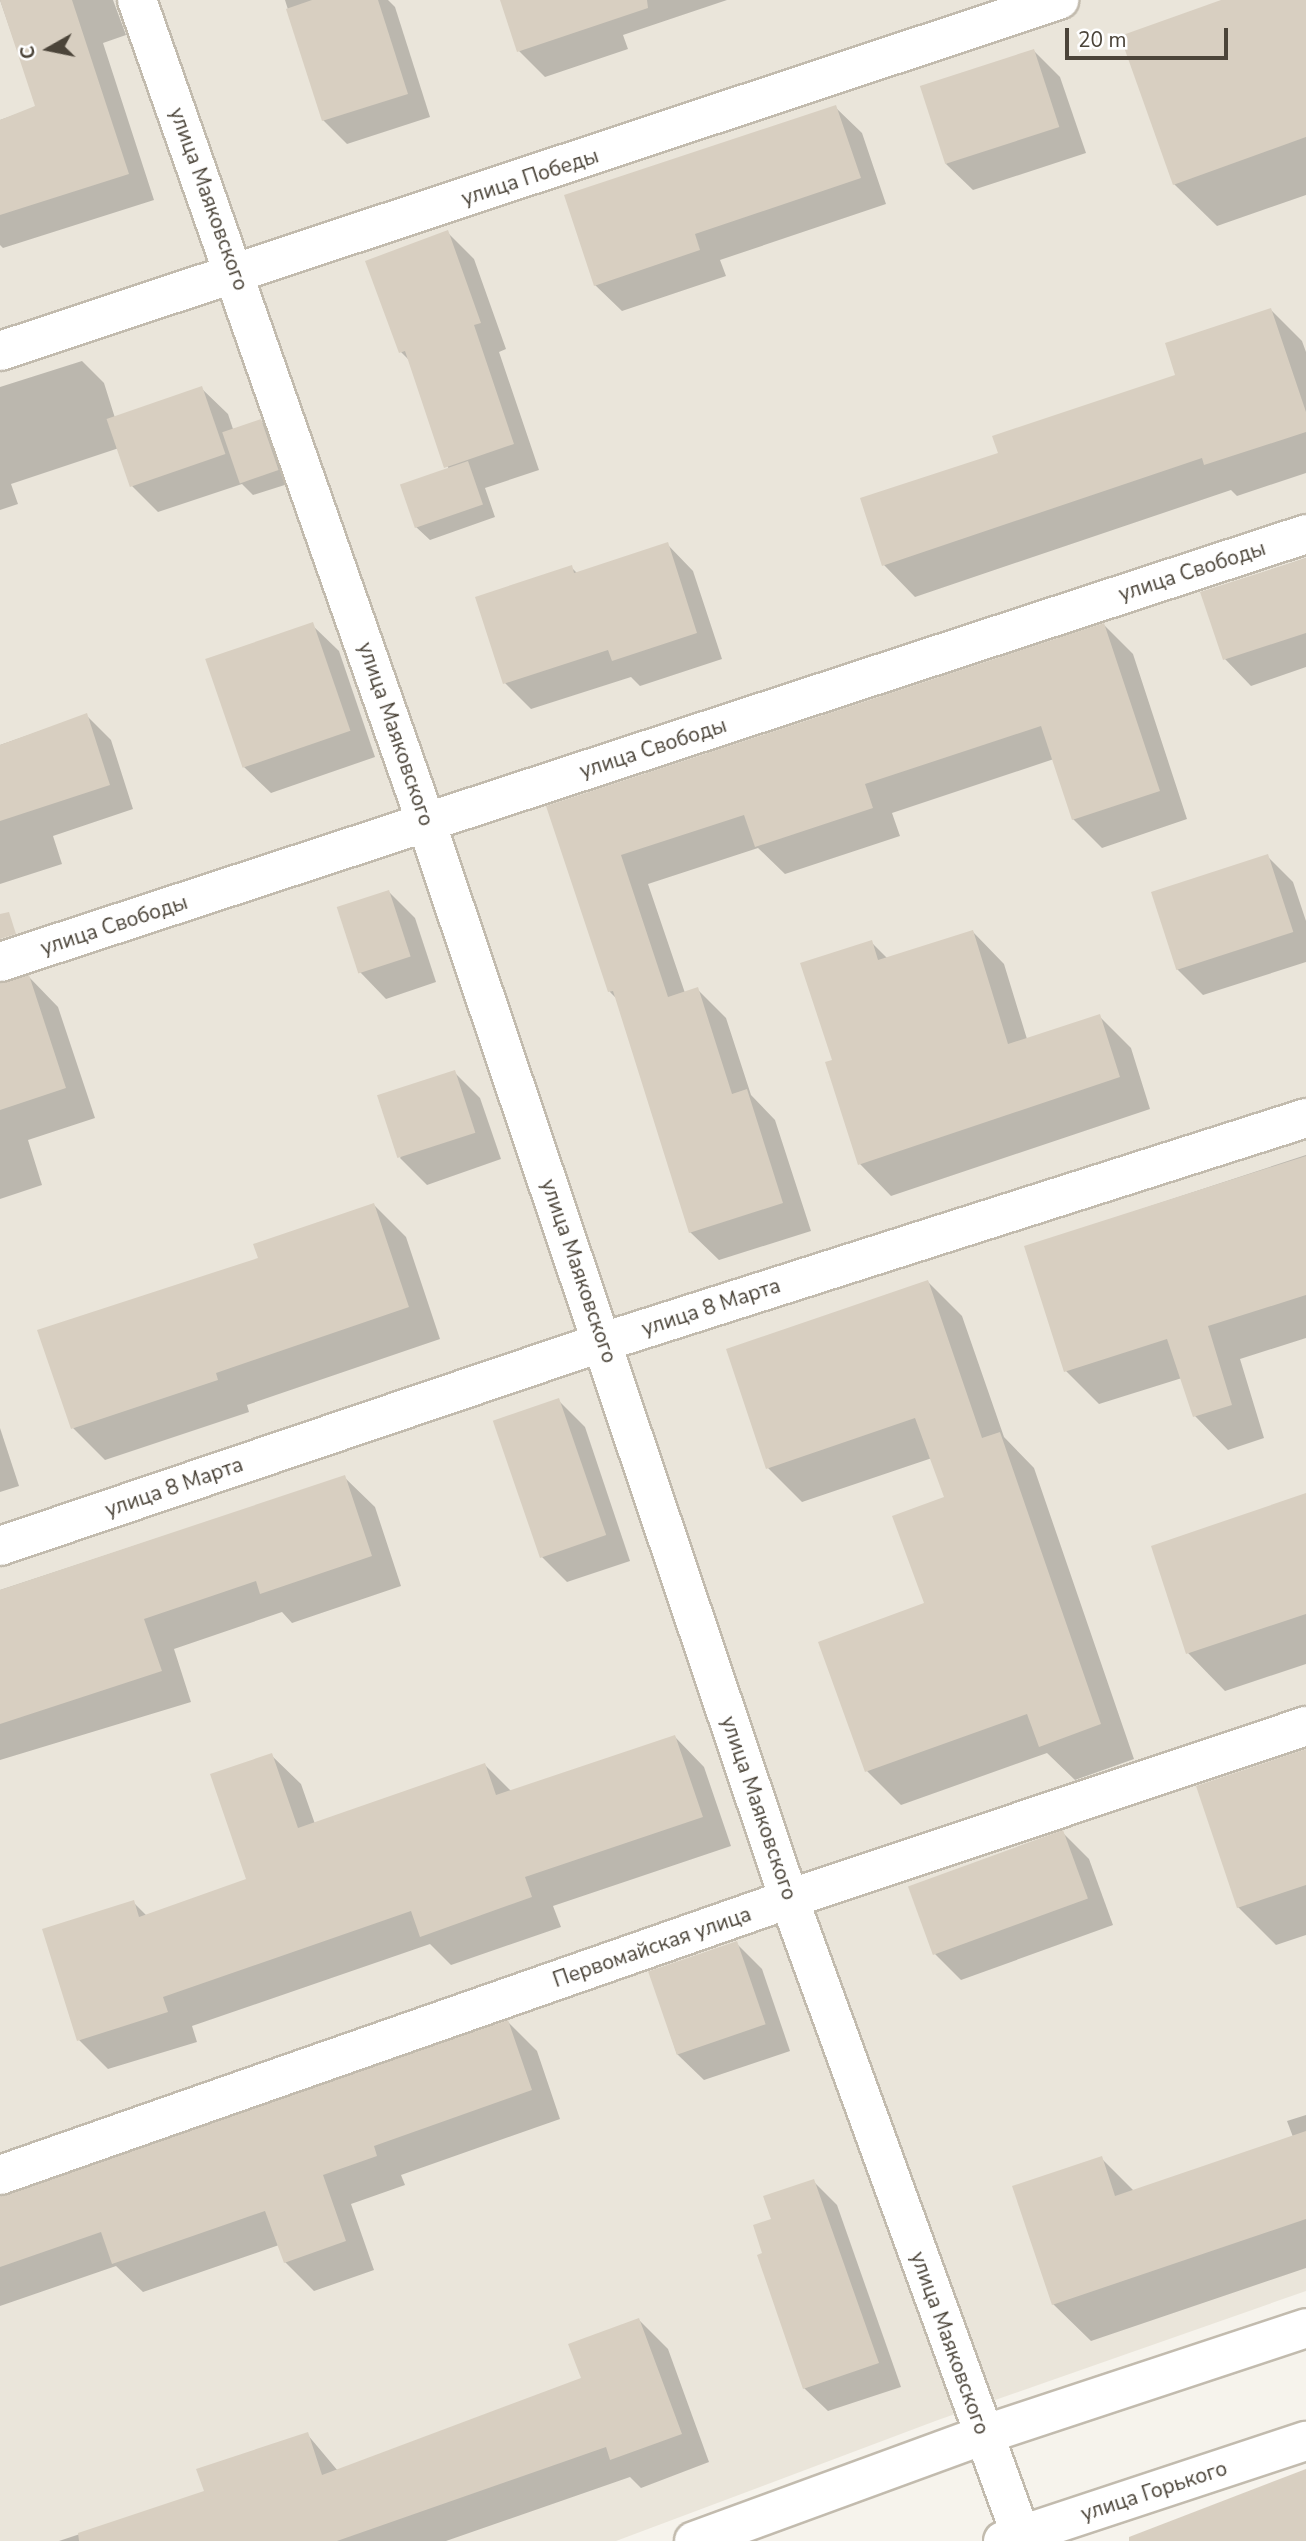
<!DOCTYPE html>
<meta charset="utf-8">
<style>
body{margin:0}
#map{position:relative;width:1306px;height:2541px;overflow:hidden;background:#f6f3ec;font-family:"Nunito Sans",sans-serif}
div>[style]{position:absolute}
.residential>*{inset:0;background:#eae5da}
.shadow>*{inset:0;background:#0003}
.building>*{inset:0;background:#d8cfc1;transform-origin:0 0}
.roads{filter:drop-shadow(2px 0 #c2bbae) drop-shadow(-2px 0 #c2bbae) drop-shadow(0 2px #c2bbae) drop-shadow(0 -2px #c2bbae)}
.street>*{height:38px;margin:-19px;padding:0 19px;transform-origin:19px;border-radius:19px;background:#fff}
span{translate:-50% -50%;white-space:nowrap;text-align:center;line-height:1.15;-webkit-text-stroke:6px #fff;paint-order:stroke}
.street-label{font-size:21px;color:#4b4439}
.north{position:absolute;left:14px;top:14px;width:70px;height:70px;-webkit-text-stroke:5px #fff;paint-order:stroke;rotate:261deg;font-size:19px;font-weight:700;line-height:28px;text-align:center;color:#4b4439}
.north::after{content:'';display:block;margin:auto;width:24px;height:32px;background:#4b4439;clip-path:polygon(50% 0,100% 100%,50% 72%,0 100%)}
.scale{position:absolute;left:1065px;top:28px;width:163px;height:32px;box-sizing:border-box;border:4px solid #4b4439;border-top:0;padding-left:9px;font-size:21px;line-height:24px;white-space:nowrap;color:#4b4439;-webkit-text-stroke:5px #fff;paint-order:stroke}
</style>
<div id="map">
<div class="residential">
<div style="clip-path:polygon(0 0,1306px 0,1306px 2291px,938px 2420px,616px 2541px,0 2541px)"></div>
</div>
<div class="shadow">
<div style="clip-path:polygon(0 0,113px 0,126px 35px,103px 43px,154px 200px,3px 248px,0 245px,0 120px,37px 107px)"></div>
<div style="clip-path:polygon(285px 0,388px 0,395px 7px,430px 117px,347px 144px,323px 120px)"></div>
<div style="clip-path:polygon(502px 0,727px 0,623px 35px,628px 49px,545px 77px,519px 51px)"></div>
<div style="clip-path:polygon(1227px 0,1306px 0,1306px 195px,1217px 226px,1174px 184px)"></div>
<div style="clip-path:polygon(1034px 51px,1060px 77px,1086px 153px,973px 190px,946px 164px)"></div>
<div style="clip-path:polygon(835px 107px,862px 133px,886px 204px,720px 260px,726px 276px,622px 311px,595px 285px)"></div>
<div style="clip-path:polygon(447px 232px,474px 259px,506px 349px,499px 352px,539px 470px,485px 488px,495px 517px,430px 540px,416px 527px,449px 470px,410px 361px,401px 352px)"></div>
<div style="clip-path:polygon(1271px 310px,1302px 341px,1306px 352px,1306px 473px,1237px 496px,1231px 490px,915px 597px,884px 565px,1000px 454px,1177px 376px)"></div>
<div style="clip-path:polygon(82px 361px,104px 383px,115px 418px,201px 388px,228px 414px,233px 429px,261px 421px,274px 434px,291px 483px,253px 495px,242px 484px,158px 512px,132px 486px,119px 448px,11px 484px,18px 504px,0 510px,0 387px)"></div>
<div style="clip-path:polygon(667px 544px,693px 571px,722px 659px,640px 686px,631px 677px,531px 709px,505px 683px,571px 567px,578px 574px)"></div>
<div style="clip-path:polygon(1306px 558px,1306px 667px,1251px 686px,1225px 659px,1203px 593px)"></div>
<div style="clip-path:polygon(312px 625px,339px 651px,375px 757px,271px 793px,244px 767px)"></div>
<div style="clip-path:polygon(1104px 625px,1133px 654px,1187px 819px,1102px 848px,1073px 819px,1054px 759px,892px 813px,900px 836px,785px 874px,758px 848px,648px 884px,685px 993px,697px 989px,726px 1018px,751px 1095px,775px 1120px,811px 1231px,719px 1260px,690px 1232px,617px 999px,610px 992px,548px 807px)"></div>
<div style="clip-path:polygon(86px 715px,111px 740px,133px 809px,53px 836px,62px 864px,0 884px,0 745px)"></div>
<div style="clip-path:polygon(1267px 856px,1293px 882px,1306px 921px,1306px 962px,1203px 995px,1177px 969px)"></div>
<div style="clip-path:polygon(389px 892px,415px 918px,436px 982px,386px 999px,360px 972px)"></div>
<div style="clip-path:polygon(973px 932px,1004px 964px,1027px 1039px,1099px 1016px,1131px 1048px,1150px 1109px,891px 1196px,860px 1164px,834px 1061px,871px 942px,888px 959px)"></div>
<div style="clip-path:polygon(29px 977px,58px 1007px,95px 1118px,28px 1140px,42px 1185px,0 1199px,0 987px)"></div>
<div style="clip-path:polygon(454px 1072px,480px 1098px,501px 1159px,427px 1185px,400px 1158px)"></div>
<div style="clip-path:polygon(1306px 1155px,1306px 1338px,1240px 1359px,1264px 1438px,1228px 1450px,1195px 1416px,1182px 1378px,1099px 1404px,1066px 1371px,1026px 1247px)"></div>
<div style="clip-path:polygon(374px 1205px,406px 1237px,440px 1339px,247px 1405px,249px 1412px,105px 1460px,73px 1428px,260px 1259px)"></div>
<div style="clip-path:polygon(928px 1282px,962px 1316px,1004px 1437px,1034px 1468px,1134px 1759px,1075px 1780px,1047px 1753px,901px 1805px,867px 1771px,927px 1604px,946px 1498px,932px 1458px,802px 1502px,768px 1468px)"></div>
<div style="clip-path:polygon(559px 1401px,585px 1427px,630px 1561px,567px 1582px,541px 1556px)"></div>
<div style="clip-path:polygon(0 1428px,19px 1486px,0 1492px)"></div>
<div style="clip-path:polygon(344px 1477px,375px 1507px,401px 1586px,292px 1623px,282px 1612px,174px 1649px,191px 1702px,0 1760px,0 1590px)"></div>
<div style="clip-path:polygon(1306px 1495px,1306px 1664px,1225px 1691px,1188px 1653px)"></div>
<div style="clip-path:polygon(675px 1737px,704px 1767px,731px 1846px,553px 1906px,561px 1927px,451px 1965px,430px 1944px,192px 2026px,197px 2042px,108px 2069px,79px 2040px,133px 1902px,147px 1916px,249px 1880px,271px 1755px,301px 1784px,315px 1824px,485px 1765px,512px 1792px)"></div>
<div style="clip-path:polygon(1306px 1750px,1306px 1935px,1276px 1945px,1238px 1907px)"></div>
<div style="clip-path:polygon(1062px 1832px,1089px 1859px,1113px 1925px,961px 1980px,934px 1953px)"></div>
<div style="clip-path:polygon(736px 1943px,762px 1969px,790px 2051px,704px 2080px,677px 2054px,650px 1973px)"></div>
<div style="clip-path:polygon(508px 2022px,537px 2051px,560px 2119px,401px 2175px,405px 2185px,351px 2204px,374px 2270px,314px 2291px,285px 2262px,279px 2245px,143px 2292px,116px 2266px,0 2306px,0 2196px,7px 2197px)"></div>
<div style="clip-path:polygon(1306px 2115px,1306px 2268px,1091px 2341px,1053px 2304px,1101px 2158px,1134px 2191px,1293px 2137px,1287px 2121px)"></div>
<div style="clip-path:polygon(813px 2181px,837px 2205px,901px 2387px,828px 2411px,804px 2388px,764px 2254px,773px 2220px)"></div>
<div style="clip-path:polygon(639px 2320px,668px 2349px,709px 2462px,641px 2488px,630px 2477px,446px 2541px,59px 2541px,206px 2492px,307px 2434px,338px 2471px,583px 2379px)"></div>
</div>
<div class="building">
<div style="clip-path:polygon(0 0,72px 0,129px 174px,0 215px,0 120px,35px 106px)"></div>
<div style="clip-path:polygon(312px 0,378px 0,408px 94px,322px 121px,286px 9px)"></div>
<div style="clip-path:polygon(500px 0,647px 0,648px 8px,517px 52px)"></div>
<div style="clip-path:polygon(1221px 0,1306px 0,1306px 137px,1173px 185px,1120px 36px)"></div>
<div style="left:1034px;top:49px;width:82px;height:120px;rotate:72deg"></div>
<div style="clip-path:polygon(836px 105px,861px 178px,695px 234px,700px 250px,594px 286px,564px 195px)"></div>
<div style="clip-path:polygon(448px 230px,481px 323px,474px 325px,514px 444px,444px 468px,405px 351px,399px 353px,365px 261px)"></div>
<div style="clip-path:polygon(1271px 308px,1306px 412px,1306px 432px,1204px 465px,1202px 458px,882px 566px,860px 498px,998px 453px,992px 436px,1175px 375px,1165px 343px)"></div>
<div style="left:202px;top:386px;width:72px;height:101px;rotate:71deg"></div>
<div style="left:261px;top:419px;width:54px;height:41px;rotate:71deg"></div>
<div style="left:468px;top:461px;width:46px;height:72px;rotate:71deg"></div>
<div style="clip-path:polygon(668px 542px,697px 633px,612px 661px,608px 650px,503px 684px,475px 597px,572px 565px,574px 573px)"></div>
<div style="clip-path:polygon(1306px 558px,1306px 633px,1223px 660px,1200px 592px)"></div>
<div style="left:313px;top:622px;width:115px;height:114px;rotate:71deg"></div>
<div style="clip-path:polygon(1104px 623px,1160px 791px,1072px 820px,1041px 726px,865px 784px,873px 808px,755px 847px,744px 815px,621px 855px,668px 997px,698px 987px,732px 1094px,747px 1089px,783px 1203px,689px 1233px,613px 991px,608px 992px,546px 806px)"></div>
<div style="clip-path:polygon(87px 713px,110px 785px,0 821px,0 745px)"></div>
<div style="left:1268px;top:854px;width:82px;height:123px;rotate:72deg"></div>
<div style="left:389px;top:890px;width:70px;height:55px;rotate:72deg"></div>
<div style="clip-path:polygon(9px 912px,16px 934px,0 939px,0 914px)"></div>
<div style="clip-path:polygon(973px 930px,1008px 1044px,1100px 1014px,1120px 1077px,858px 1165px,825px 1062px,832px 1060px,800px 963px,872px 940px,878px 960px)"></div>
<div style="clip-path:polygon(29px 975px,66px 1088px,0 1110px,0 983px)"></div>
<div style="left:455px;top:1070px;width:66px;height:82px;rotate:72deg"></div>
<div style="clip-path:polygon(1306px 1156px,1306px 1295px,1208px 1326px,1232px 1405px,1193px 1417px,1167px 1339px,1064px 1372px,1024px 1246px)"></div>
<div style="clip-path:polygon(374px 1203px,409px 1307px,216px 1373px,218px 1380px,71px 1429px,37px 1330px,258px 1258px,253px 1244px)"></div>
<div style="clip-path:polygon(928px 1280px,982px 1438px,1000px 1432px,1101px 1724px,1039px 1747px,1027px 1714px,865px 1772px,818px 1642px,924px 1603px,892px 1516px,944px 1497px,915px 1418px,766px 1469px,726px 1349px)"></div>
<div style="left:559px;top:1398px;width:145px;height:70px;rotate:71deg"></div>
<div style="clip-path:polygon(345px 1475px,372px 1556px,260px 1594px,256px 1581px,144px 1619px,162px 1671px,0 1724px,0 1590px)"></div>
<div style="clip-path:polygon(1306px 1493px,1306px 1614px,1186px 1654px,1151px 1546px)"></div>
<div style="clip-path:polygon(675px 1735px,703px 1817px,525px 1877px,532px 1897px,420px 1937px,411px 1911px,163px 1997px,168px 2012px,77px 2041px,42px 1929px,134px 1900px,139px 1917px,246px 1879px,210px 1774px,272px 1753px,298px 1828px,485px 1763px,496px 1795px)"></div>
<div style="clip-path:polygon(1306px 1749px,1306px 1885px,1237px 1908px,1196px 1786px)"></div>
<div style="left:1063px;top:1830px;width:73px;height:165px;rotate:70deg"></div>
<div style="left:737px;top:1941px;width:88px;height:94px;rotate:71deg"></div>
<div style="clip-path:polygon(508px 2020px,532px 2090px,374px 2146px,377px 2156px,323px 2175px,346px 2241px,284px 2263px,265px 2211px,112px 2264px,101px 2232px,0 2267px,0 2196px)"></div>
<div style="clip-path:polygon(1306px 2131px,1306px 2219px,1052px 2305px,1012px 2186px,1102px 2156px,1115px 2196px)"></div>
<div style="clip-path:polygon(814px 2179px,879px 2363px,803px 2389px,757px 2255px,762px 2253px,753px 2225px,771px 2219px,763px 2196px)"></div>
<div style="clip-path:polygon(639px 2318px,682px 2434px,610px 2460px,606px 2447px,337px 2541px,79px 2541px,78px 2533px,204px 2491px,196px 2469px,308px 2432px,322px 2475px,581px 2378px,568px 2344px)"></div>
<div style="clip-path:polygon(1306px 2469px,1306px 2541px,1129px 2541px,1129px 2537px)"></div>
</div>
<div class="roads">
<div class="street">
<div style="left:137px;top:0;width:871px;rotate:70.63deg"></div>
<div style="left:426px;top:822px;width:1137px;rotate:71.37deg"></div>
<div style="left:789px;top:1899px;width:683px;rotate:69.97deg"></div>
<div style="left:0;top:351px;width:1116px;rotate:-18.34deg"></div>
<div style="left:0;top:962px;width:1374px;rotate:-18.14deg"></div>
<div style="left:0;top:1546px;width:637px;rotate:-18.69deg"></div>
<div style="left:603px;top:1342px;width:738px;rotate:-17.67deg"></div>
<div style="left:0;top:2175px;width:836px;rotate:-19.28deg"></div>
<div style="left:789px;top:1899px;width:545px;rotate:-18.5deg"></div>
<div style="left:694px;top:2541px;width:308px;rotate:-20.1deg"></div>
<div style="left:983px;top:2435px;width:340px;rotate:-18.3deg"></div>
<div style="left:1003px;top:2541px;width:319px;rotate:-18.3deg"></div>
</div>
</div>
<div class="street-label">
<span style="left:530px;top:177px;rotate:-18deg">улица Победы</span>
<span style="left:209px;top:199px;rotate:70deg">улица Маяковского</span>
<span style="left:1192px;top:571px;rotate:-18deg">улица Свободы</span>
<span style="left:396px;top:734px;rotate:71deg">улица Маяковского</span>
<span style="left:653px;top:748px;rotate:-18deg">улица Свободы</span>
<span style="left:114px;top:925px;rotate:-18deg">улица Свободы</span>
<span style="left:579px;top:1271px;rotate:71deg">улица Маяковского</span>
<span style="left:711px;top:1307px;rotate:-18deg">улица 8 Марта</span>
<span style="left:174px;top:1487px;rotate:-19deg">улица 8 Марта</span>
<span style="left:759px;top:1808px;rotate:71deg">улица Маяковского</span>
<span style="left:652px;top:1947px;rotate:-19deg">Первомайская улица</span>
<span style="left:950px;top:2343px;rotate:70deg">улица Маяковского</span>
<span style="left:1154px;top:2491px;rotate:-18deg">улица Горького</span>
</div>
<div class="north">С</div>
<div class="scale">20 m</div>
</div>
